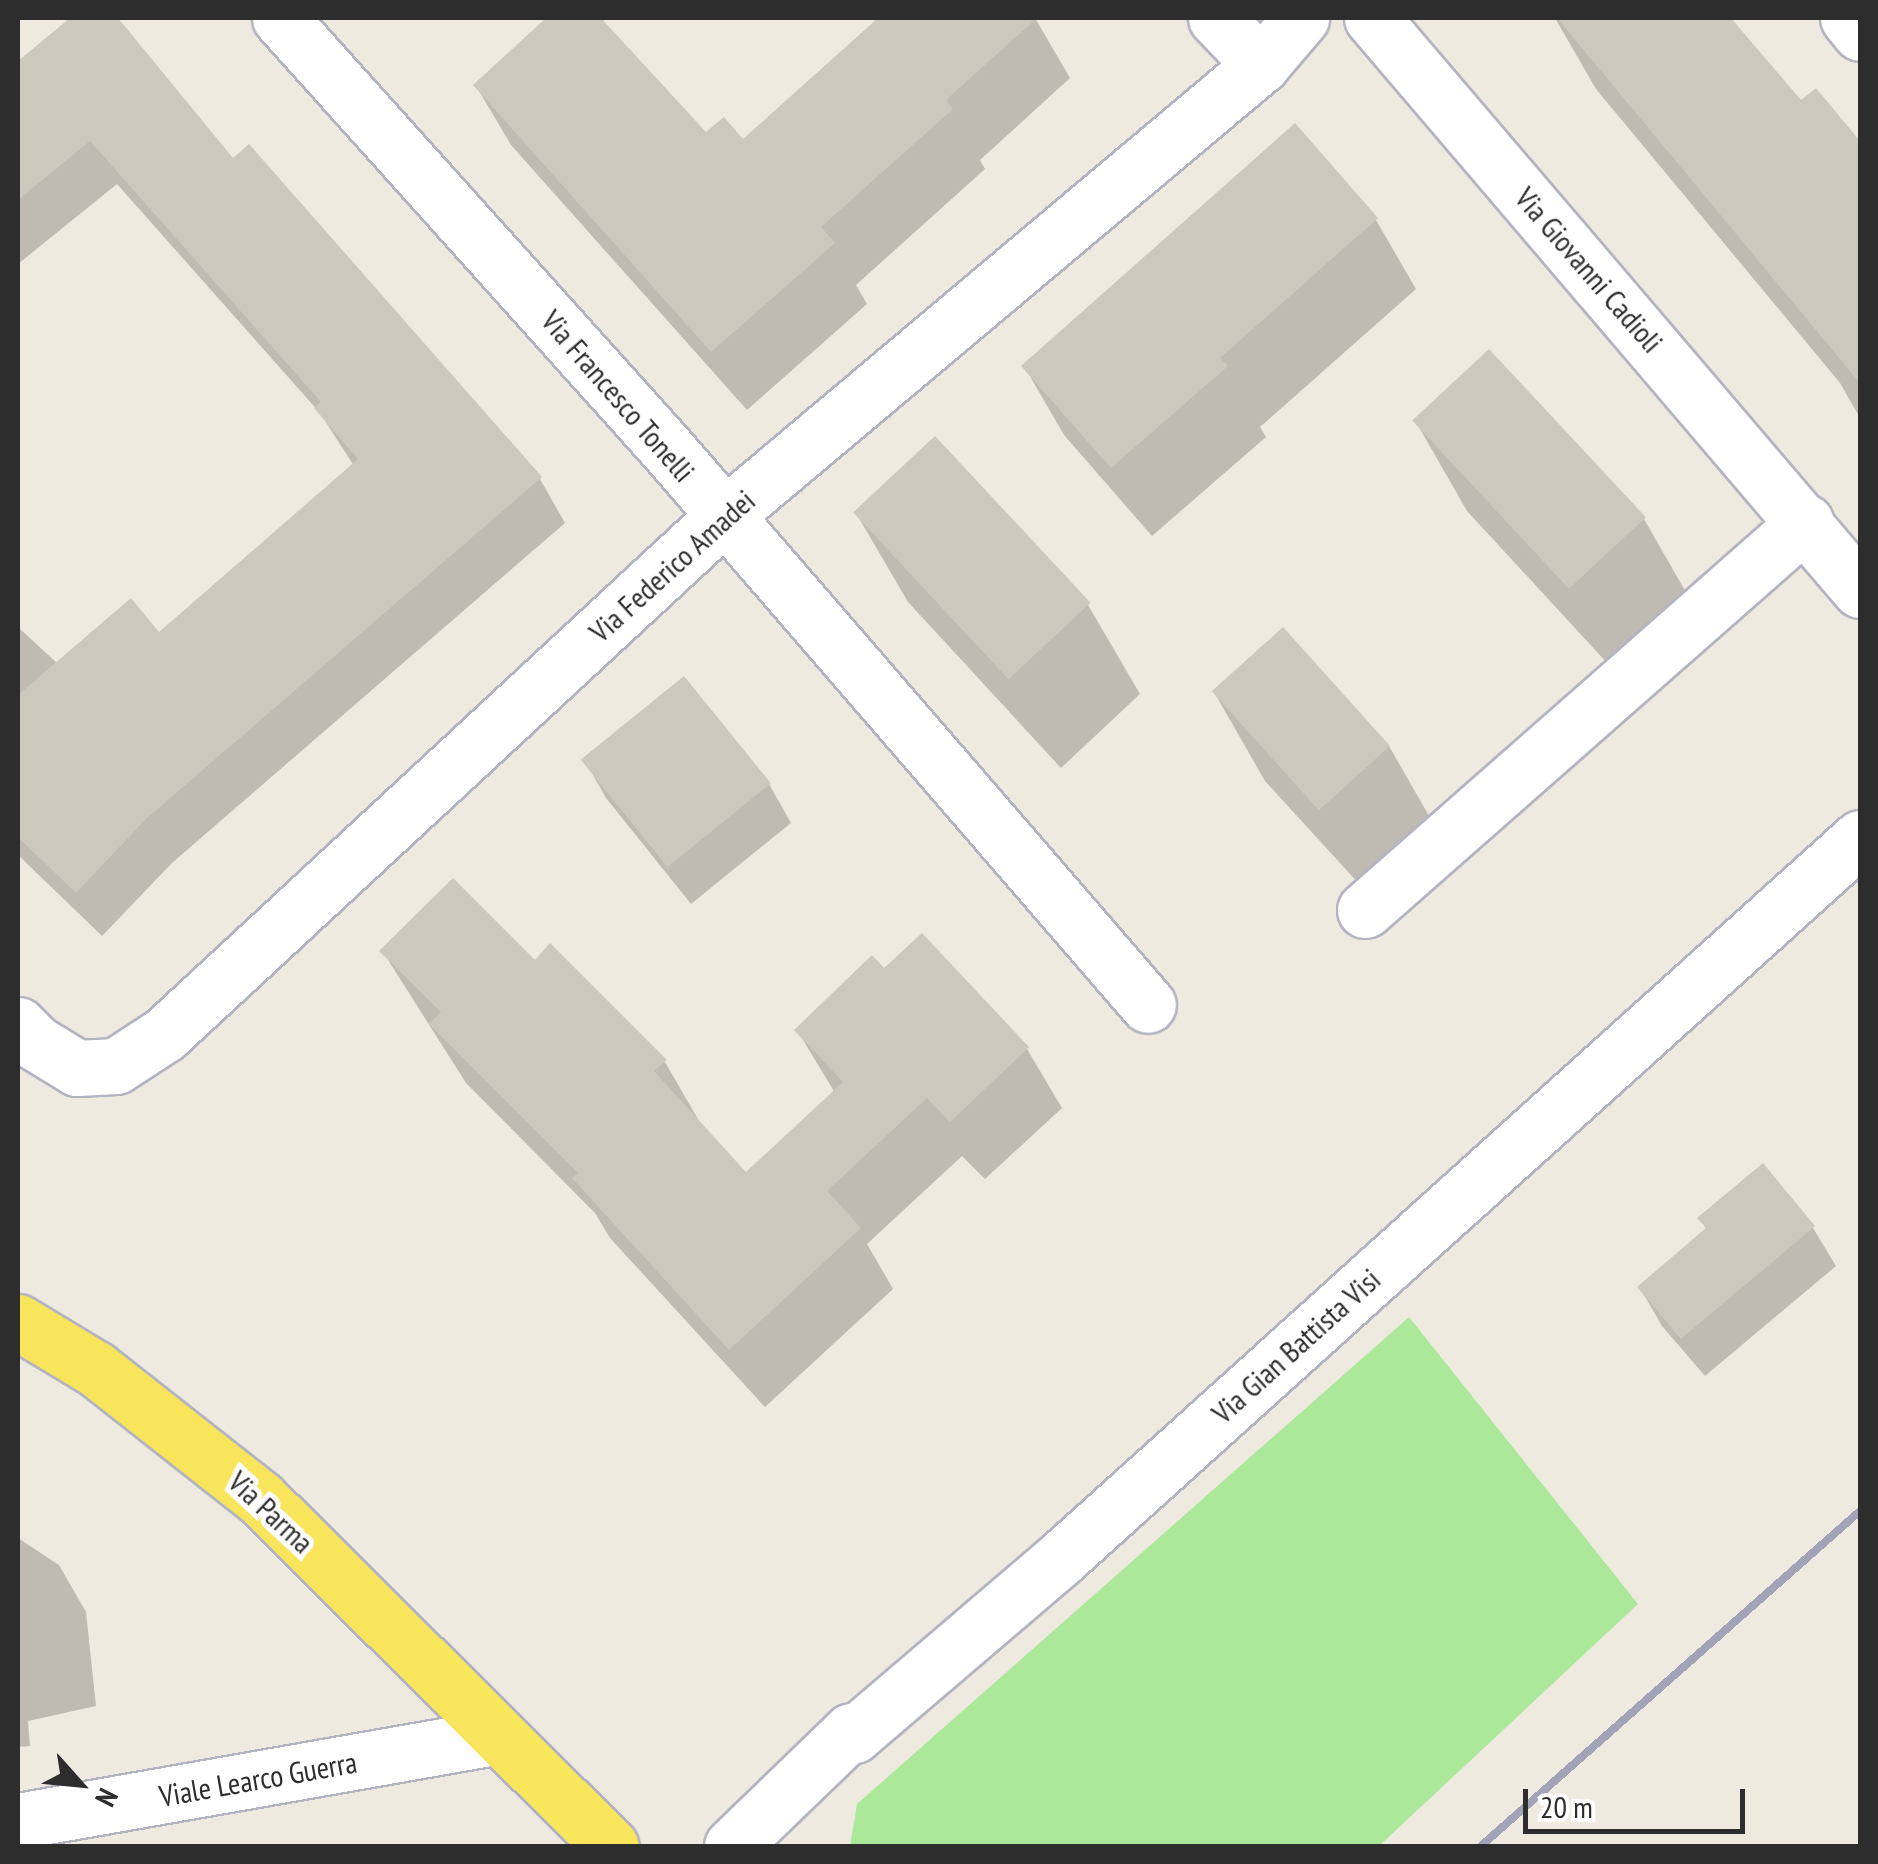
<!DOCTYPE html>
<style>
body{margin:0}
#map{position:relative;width:1878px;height:1864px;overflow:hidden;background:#efeae0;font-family:"PT Sans Narrow",sans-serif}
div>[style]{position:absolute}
.green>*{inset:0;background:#ace89a}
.shadow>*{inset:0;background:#0003}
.building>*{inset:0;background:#cbc8be;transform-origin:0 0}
.roads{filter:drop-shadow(2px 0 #b3b4c1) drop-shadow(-2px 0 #b3b4c1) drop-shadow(0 2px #b3b4c1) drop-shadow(0 -2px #b3b4c1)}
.minor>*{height:55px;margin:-27.5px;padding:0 27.5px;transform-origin:27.5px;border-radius:27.5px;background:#fff}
.major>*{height:55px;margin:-27.5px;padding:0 27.5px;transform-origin:27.5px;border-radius:27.5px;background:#f8e55c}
.rail>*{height:8px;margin:-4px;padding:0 4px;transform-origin:4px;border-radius:4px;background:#a2a2b8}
span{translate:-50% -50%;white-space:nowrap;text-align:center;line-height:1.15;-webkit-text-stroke:10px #fff;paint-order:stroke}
.street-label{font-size:30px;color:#2d2d2d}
.frame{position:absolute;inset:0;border:20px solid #2d2d2d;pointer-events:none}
.north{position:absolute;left:30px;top:1734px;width:100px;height:100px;-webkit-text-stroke:8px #fff;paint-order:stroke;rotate:117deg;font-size:28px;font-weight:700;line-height:40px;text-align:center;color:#2d2d2d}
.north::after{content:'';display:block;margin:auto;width:35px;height:45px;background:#2d2d2d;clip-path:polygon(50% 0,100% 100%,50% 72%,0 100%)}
.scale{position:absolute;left:1523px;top:1789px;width:222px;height:45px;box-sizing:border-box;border:5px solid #2d2d2d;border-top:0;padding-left:12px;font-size:30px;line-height:35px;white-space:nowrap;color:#2d2d2d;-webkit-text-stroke:8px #fff;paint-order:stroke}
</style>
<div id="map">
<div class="green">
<div style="clip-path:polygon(1409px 1317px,1638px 1604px,1379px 1846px,850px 1846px,857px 1804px)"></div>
</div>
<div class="shadow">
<div style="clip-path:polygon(74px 18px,115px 18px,232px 162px,540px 479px,565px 523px,172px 863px,102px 936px,18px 855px,18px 627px,58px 664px,159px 636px,354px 466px,320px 413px,117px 184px,18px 264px,18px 64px)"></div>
<div style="clip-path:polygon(550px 18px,598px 18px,706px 136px,743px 142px,882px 18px,1035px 18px,1070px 78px,980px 160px,985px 169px,856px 285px,867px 304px,747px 410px,511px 145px,476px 86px)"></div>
<div style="clip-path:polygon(1555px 18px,1727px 18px,1801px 104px,1815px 91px,1860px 145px,1860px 418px,1840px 383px,1596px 89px)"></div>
<div style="clip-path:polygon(1294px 127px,1376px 220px,1416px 289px,1260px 427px,1266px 437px,1152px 536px,1064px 435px,1024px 366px)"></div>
<div style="clip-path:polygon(1416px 422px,1644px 519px,1695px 608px,1620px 677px,1467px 511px)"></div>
<div style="clip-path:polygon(935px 439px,1088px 605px,1140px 694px,1061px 768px,908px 602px,856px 513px)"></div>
<div style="clip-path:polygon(1214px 692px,1389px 746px,1440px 835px,1372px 898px,1265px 781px)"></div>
<div style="clip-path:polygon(584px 759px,769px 784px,791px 823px,691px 904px,606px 798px)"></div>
<div style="clip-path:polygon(922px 936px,1027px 1049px,1062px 1108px,985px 1179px,962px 1156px,867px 1244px,893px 1289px,765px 1407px,610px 1238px,595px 1213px,466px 1083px,383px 952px,535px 963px,665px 1062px,699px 1121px,746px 1176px,835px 1093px,797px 1030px,883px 972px)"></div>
<div style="clip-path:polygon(1762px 1167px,1813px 1228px,1836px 1266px,1705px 1376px,1662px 1326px,1640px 1288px,1707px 1230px,1700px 1219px)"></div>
<div style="clip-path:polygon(18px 1538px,59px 1565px,86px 1612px,96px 1706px,28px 1721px,30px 1746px,18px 1747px)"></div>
</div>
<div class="building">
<div style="clip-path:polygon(70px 18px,118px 18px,233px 158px,249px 144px,542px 477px,147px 818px,76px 893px,18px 837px,18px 695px,131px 598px,159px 632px,358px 459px,314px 408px,321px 402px,90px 141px,18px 200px,18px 61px)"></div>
<div style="clip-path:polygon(546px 18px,601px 18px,706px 132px,724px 117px,743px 139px,878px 18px,1037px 18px,946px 100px,953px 109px,821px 227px,835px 243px,711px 352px,473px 85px)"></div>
<div style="clip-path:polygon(1557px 18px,1731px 18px,1801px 100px,1816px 88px,1860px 141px,1860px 383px)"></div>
<div style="clip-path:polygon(1295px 123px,1378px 218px,1220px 358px,1228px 366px,1111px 468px,1021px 366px)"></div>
<div style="left:1489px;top:349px;width:230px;height:105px;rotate:47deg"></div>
<div style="left:935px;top:436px;width:228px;height:112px;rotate:47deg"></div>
<div style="left:1283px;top:627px;width:160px;height:96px;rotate:48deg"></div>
<div style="left:684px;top:676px;width:138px;height:133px;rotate:51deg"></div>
<div style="clip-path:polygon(453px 878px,535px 960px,550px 943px,667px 1060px,654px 1071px,746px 1172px,843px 1082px,794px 1030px,872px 955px,884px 968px,922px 933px,1029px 1047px,950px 1122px,927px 1098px,827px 1191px,861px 1228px,729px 1350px,572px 1178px,578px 1173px,429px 1024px,441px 1012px,379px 951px)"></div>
<div style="clip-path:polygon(1763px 1163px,1815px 1226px,1681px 1339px,1637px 1287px,1706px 1228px,1697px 1218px)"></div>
</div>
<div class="roads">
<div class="minor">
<div style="left:280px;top:18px;width:582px;rotate:48.06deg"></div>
<div style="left:669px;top:451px;width:732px;rotate:49.15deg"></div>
<div style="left:1216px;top:18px;width:65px;rotate:46.2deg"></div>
<div style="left:1372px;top:18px;width:752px;rotate:49.53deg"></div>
<div style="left:1848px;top:18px;width:19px;rotate:51deg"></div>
<div style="left:1365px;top:910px;width:587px;rotate:-41.34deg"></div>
<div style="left:18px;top:1025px;width:25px;rotate:45deg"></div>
<div style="left:36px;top:1043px;width:48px;rotate:31.4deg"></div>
<div style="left:77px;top:1068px;width:39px;rotate:-3deg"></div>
<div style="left:116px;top:1066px;width:59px;rotate:-33.1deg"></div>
<div style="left:165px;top:1034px;width:761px;rotate:-42.82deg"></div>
<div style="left:723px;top:517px;width:703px;rotate:-40.04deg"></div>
<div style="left:1261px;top:65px;width:62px;rotate:-49.6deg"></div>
<div style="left:18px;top:1821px;width:487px;rotate:-10deg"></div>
<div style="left:732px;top:1846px;width:165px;rotate:-44deg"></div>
<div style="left:851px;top:1731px;width:5px;rotate:53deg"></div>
<div style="left:854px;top:1735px;width:270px;rotate:-40.5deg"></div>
<div style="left:1059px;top:1560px;width:1078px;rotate:-42.03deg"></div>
</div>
<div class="major">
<div style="left:18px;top:1322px;width:91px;rotate:31.1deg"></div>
<div style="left:96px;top:1369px;width:209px;rotate:38.2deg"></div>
<div style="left:260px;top:1498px;width:494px;rotate:44.8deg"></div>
</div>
</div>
<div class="rail">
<div style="left:1481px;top:1846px;width:506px;rotate:-41.47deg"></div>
</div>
<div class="street-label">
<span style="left:1589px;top:270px;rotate:49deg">Via Giovanni Cadioli</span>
<span style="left:618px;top:396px;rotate:49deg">Via Francesco Tonelli</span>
<span style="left:672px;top:566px;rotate:-42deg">Via Federico Amadei</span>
<span style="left:1296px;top:1346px;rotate:-42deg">Via Gian Battista Visi</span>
<span style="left:271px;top:1512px;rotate:43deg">Via Parma</span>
<span style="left:258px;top:1779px;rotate:-10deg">Viale Learco Guerra</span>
</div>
<div class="frame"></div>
<div class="north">N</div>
<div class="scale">20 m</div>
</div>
